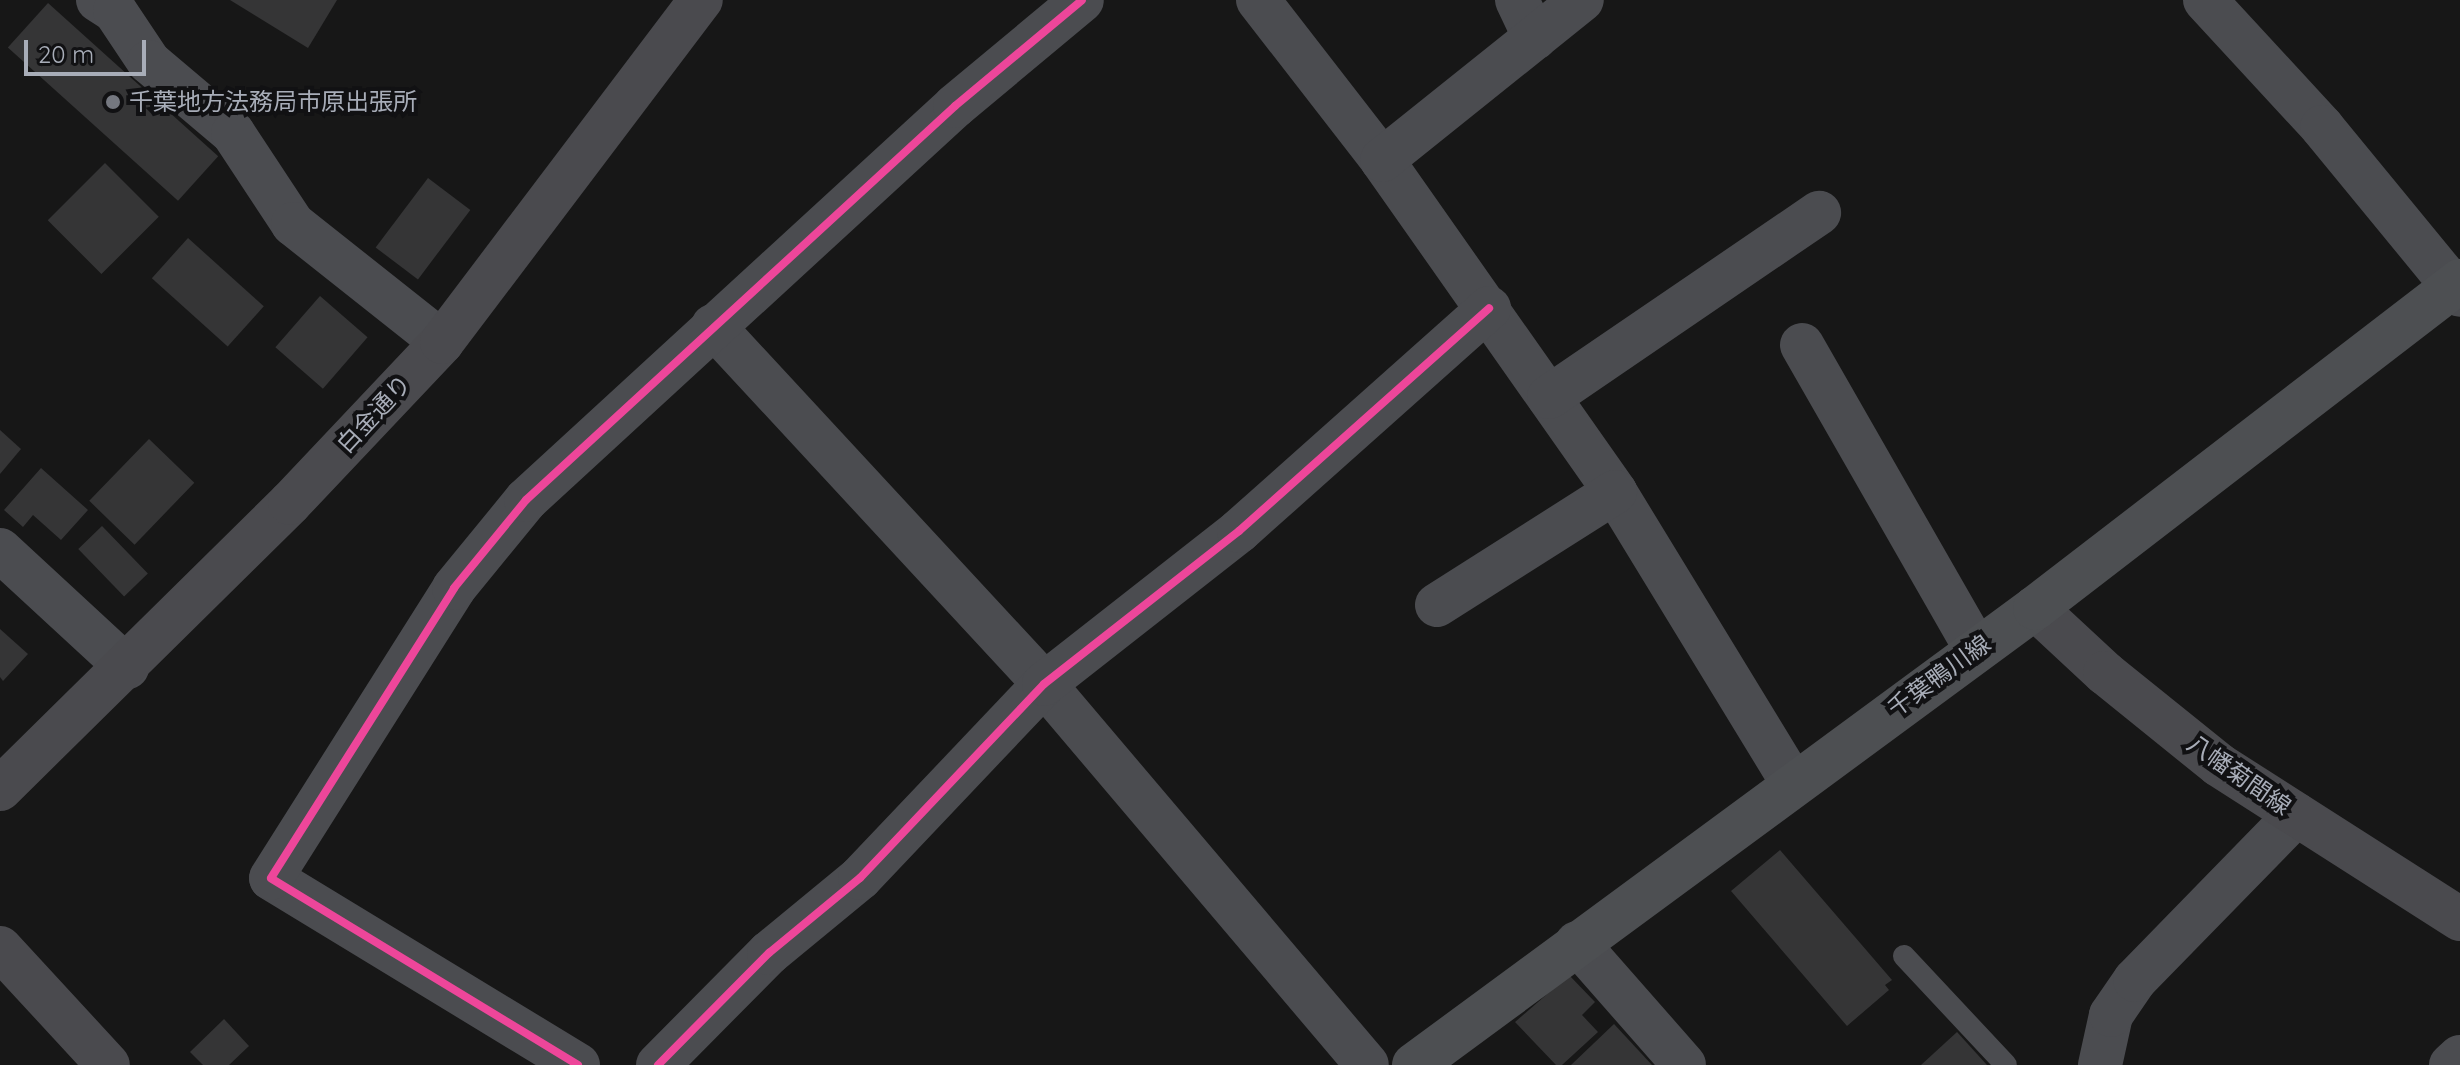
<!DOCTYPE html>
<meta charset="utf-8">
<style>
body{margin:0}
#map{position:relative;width:2460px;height:1065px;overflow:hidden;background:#171717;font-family:Quicksand,"Noto Sans JP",sans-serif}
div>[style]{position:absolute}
.building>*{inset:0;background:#353536;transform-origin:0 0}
.lane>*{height:22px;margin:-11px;padding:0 11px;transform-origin:11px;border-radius:11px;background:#4b4c50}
.street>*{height:44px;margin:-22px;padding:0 22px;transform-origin:22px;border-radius:22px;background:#4b4c50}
.secondary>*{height:44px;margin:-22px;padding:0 22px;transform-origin:22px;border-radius:22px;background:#4a4a4e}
.primary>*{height:44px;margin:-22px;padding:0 22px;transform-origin:22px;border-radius:22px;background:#4d4f52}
.cycleway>*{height:8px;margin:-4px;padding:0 4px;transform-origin:4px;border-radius:4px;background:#ed469a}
.dots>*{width:22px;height:22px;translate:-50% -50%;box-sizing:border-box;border:4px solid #111113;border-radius:50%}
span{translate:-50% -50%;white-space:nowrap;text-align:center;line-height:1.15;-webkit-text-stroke:8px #111113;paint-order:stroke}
.poi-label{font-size:24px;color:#a8adb8}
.left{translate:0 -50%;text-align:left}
.street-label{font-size:24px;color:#a8adb8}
.scale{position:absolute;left:24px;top:40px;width:122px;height:36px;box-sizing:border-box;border:4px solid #a8adb8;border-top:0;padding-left:10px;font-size:24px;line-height:28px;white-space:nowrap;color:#a8adb8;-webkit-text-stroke:6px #111113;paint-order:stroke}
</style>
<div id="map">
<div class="building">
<div style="clip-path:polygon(230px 0,337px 0,308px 48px)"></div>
<div style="left:48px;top:3px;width:229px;height:60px;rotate:42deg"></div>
<div style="left:105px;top:163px;width:76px;height:81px;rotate:45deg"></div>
<div style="left:428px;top:178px;width:53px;height:87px;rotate:37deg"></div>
<div style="left:188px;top:238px;width:102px;height:54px;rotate:42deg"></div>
<div style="left:320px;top:296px;width:63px;height:68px;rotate:41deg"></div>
<div style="clip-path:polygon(0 430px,21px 449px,0 474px)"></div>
<div style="left:149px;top:439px;width:63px;height:86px;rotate:44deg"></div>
<div style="clip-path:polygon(41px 468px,88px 510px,61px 540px,33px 515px,23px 527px,4px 510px)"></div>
<div style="left:102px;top:526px;width:66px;height:33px;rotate:46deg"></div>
<div style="clip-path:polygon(0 629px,28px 654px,3px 681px,0 677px)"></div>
<div style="clip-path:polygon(1780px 850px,1892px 980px,1885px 985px,1889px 990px,1847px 1026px,1731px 891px)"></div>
<div style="clip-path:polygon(1569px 975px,1595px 1002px,1582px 1015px,1598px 1032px,1562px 1065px,1556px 1065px,1515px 1022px)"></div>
<div style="clip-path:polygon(224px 1019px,249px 1046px,229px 1065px,203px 1065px,190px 1052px)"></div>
<div style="clip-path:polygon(1614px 1024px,1652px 1065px,1571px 1065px)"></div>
<div style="clip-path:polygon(1957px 1032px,1987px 1065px,1921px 1065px)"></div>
</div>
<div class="lane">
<div style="left:1904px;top:956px;width:149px;rotate:46.9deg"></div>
</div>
<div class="street">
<div style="left:98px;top:0;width:20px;rotate:33deg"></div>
<div style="left:115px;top:11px;width:61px;rotate:56.3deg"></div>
<div style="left:149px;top:62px;width:110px;rotate:40.2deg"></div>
<div style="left:233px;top:133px;width:109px;rotate:56.6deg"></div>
<div style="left:293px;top:224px;width:190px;rotate:38.4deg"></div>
<div style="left:1258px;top:0;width:202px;rotate:52.2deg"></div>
<div style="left:1382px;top:160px;width:406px;rotate:54.9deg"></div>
<div style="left:1615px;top:492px;width:342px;rotate:58.6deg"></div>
<div style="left:1517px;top:0;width:42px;rotate:64.7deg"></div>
<div style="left:2205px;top:0;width:173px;rotate:47.3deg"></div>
<div style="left:2322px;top:127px;width:217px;rotate:50.6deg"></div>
<div style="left:1382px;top:160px;width:256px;rotate:-38.7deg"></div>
<div style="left:713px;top:326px;width:488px;rotate:47.2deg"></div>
<div style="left:1044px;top:684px;width:499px;rotate:49.7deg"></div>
<div style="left:1802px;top:345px;width:348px;rotate:60.2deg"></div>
<div style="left:1549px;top:397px;width:327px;rotate:-34.3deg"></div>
<div style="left:0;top:550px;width:173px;rotate:42.7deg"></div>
<div style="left:1437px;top:605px;width:211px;rotate:-32.4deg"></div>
<div style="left:1577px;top:943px;width:162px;rotate:48.7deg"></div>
<div style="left:578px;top:1065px;width:359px;rotate:-148.7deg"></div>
<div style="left:271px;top:878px;width:343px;rotate:-57.7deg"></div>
<div style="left:454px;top:588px;width:114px;rotate:-50.7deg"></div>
<div style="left:526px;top:500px;width:582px;rotate:-42.56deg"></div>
<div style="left:955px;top:106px;width:165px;rotate:-39.8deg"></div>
<div style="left:658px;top:1065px;width:158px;rotate:-45.3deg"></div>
<div style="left:769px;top:953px;width:118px;rotate:-39.5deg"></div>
<div style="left:860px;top:878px;width:267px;rotate:-46.5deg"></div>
<div style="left:1044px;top:684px;width:248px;rotate:-38.1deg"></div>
<div style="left:1239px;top:531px;width:335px;rotate:-41.7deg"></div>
<div style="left:2100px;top:1065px;width:51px;rotate:-77.6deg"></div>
<div style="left:2111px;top:1015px;width:42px;rotate:-55.6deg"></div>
<div style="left:2135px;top:980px;width:231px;rotate:-45.7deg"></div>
<div style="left:2451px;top:1065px;width:12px;rotate:-42deg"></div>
</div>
<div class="secondary">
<div style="left:2035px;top:608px;width:96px;rotate:42.9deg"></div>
<div style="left:2105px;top:673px;width:146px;rotate:38.9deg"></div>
<div style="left:2219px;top:765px;width:286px;rotate:32.6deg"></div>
<div style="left:0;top:789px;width:407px;rotate:-44.6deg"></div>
<div style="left:290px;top:503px;width:221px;rotate:-46.6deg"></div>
<div style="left:442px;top:342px;width:429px;rotate:-52.9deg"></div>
<div style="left:0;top:948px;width:159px;rotate:47.3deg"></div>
</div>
<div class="primary">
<div style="left:1414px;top:1065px;width:771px;rotate:-36.35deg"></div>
<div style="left:2035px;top:608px;width:536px;rotate:-37.58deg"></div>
</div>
<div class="cycleway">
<div style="left:578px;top:1065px;width:359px;rotate:-148.7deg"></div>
<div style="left:271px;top:878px;width:343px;rotate:-57.7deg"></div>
<div style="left:454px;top:588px;width:114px;rotate:-50.7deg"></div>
<div style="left:526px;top:500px;width:582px;rotate:-42.56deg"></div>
<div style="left:955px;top:106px;width:165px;rotate:-39.8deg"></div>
<div style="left:658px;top:1065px;width:158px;rotate:-45.3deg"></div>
<div style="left:769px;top:953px;width:118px;rotate:-39.5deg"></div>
<div style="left:860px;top:878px;width:267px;rotate:-46.5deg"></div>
<div style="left:1044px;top:684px;width:248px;rotate:-38.1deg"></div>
<div style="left:1239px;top:531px;width:335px;rotate:-41.7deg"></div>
</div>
<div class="dots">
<div style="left:113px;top:102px;background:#757880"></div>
</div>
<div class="poi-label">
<span class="left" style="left:129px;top:102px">千葉地方法務局市原出張所</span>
</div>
<div class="street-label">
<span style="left:374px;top:414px;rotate:-47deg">白金通り</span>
<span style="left:1939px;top:676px;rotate:-36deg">千葉鴨川線</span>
<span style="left:2239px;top:775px;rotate:35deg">八幡菊間線</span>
</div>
<div class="scale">20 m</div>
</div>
